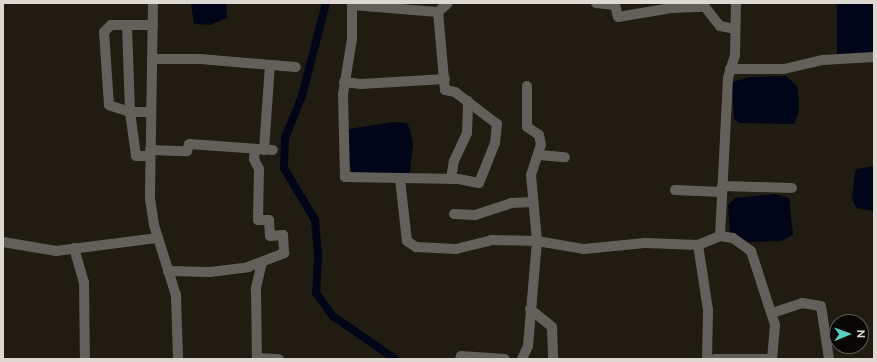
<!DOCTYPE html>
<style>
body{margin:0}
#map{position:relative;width:877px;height:362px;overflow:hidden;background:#211c11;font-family:Raleway,sans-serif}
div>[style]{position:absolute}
.water>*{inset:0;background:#000517;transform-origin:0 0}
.canal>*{height:8px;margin:-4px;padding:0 4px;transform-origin:4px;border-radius:4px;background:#000517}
.minor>*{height:10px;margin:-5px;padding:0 5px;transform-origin:5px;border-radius:5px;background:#635f5a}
span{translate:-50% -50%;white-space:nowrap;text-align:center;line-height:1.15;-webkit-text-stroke:3px #090704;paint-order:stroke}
.frame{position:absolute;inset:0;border:4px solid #ddd9d2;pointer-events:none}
.north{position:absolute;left:829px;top:314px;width:40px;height:40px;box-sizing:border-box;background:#090704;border:1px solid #5e5b56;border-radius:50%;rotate:89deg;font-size:11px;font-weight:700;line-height:16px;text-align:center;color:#ddd9d2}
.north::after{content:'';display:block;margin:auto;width:14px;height:18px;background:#58cec0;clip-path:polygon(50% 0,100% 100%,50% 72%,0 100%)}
</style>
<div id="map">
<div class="water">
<div style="clip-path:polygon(191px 3px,226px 3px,227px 18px,210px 25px,194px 24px)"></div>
<div style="left:837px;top:3px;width:37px;height:52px"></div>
<div style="clip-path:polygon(786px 76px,798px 87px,799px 112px,794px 124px,740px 123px,734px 119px,732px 82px,750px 77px)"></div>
<div style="clip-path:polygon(393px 122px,407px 123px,410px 130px,413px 143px,410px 172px,406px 176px,354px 177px,347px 157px,349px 129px)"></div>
<div style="clip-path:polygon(874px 166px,874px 211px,856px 208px,852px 198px,855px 173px,857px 169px)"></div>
<div style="clip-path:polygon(775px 194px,789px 198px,793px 235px,781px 241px,749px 242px,730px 234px,728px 205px,735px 198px)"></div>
</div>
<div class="canal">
<div style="left:326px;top:3px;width:96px;rotate:104.5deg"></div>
<div style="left:302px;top:96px;width:45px;rotate:112deg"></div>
<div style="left:285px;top:138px;width:30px;rotate:92deg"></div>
<div style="left:284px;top:168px;width:61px;rotate:59.2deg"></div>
<div style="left:315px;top:220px;width:37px;rotate:85deg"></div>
<div style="left:318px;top:257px;width:36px;rotate:93deg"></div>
<div style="left:316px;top:293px;width:29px;rotate:54deg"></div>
<div style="left:333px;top:316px;width:75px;rotate:34.7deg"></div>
</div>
<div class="minor">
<div style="left:153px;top:3px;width:196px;rotate:90.9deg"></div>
<div style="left:150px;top:199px;width:26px;rotate:81deg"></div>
<div style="left:154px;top:225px;width:73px;rotate:72.6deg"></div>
<div style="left:176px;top:295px;width:64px;rotate:88.2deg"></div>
<div style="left:596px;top:3px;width:19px;rotate:6deg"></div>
<div style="left:615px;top:5px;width:12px;rotate:76deg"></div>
<div style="left:618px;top:17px;width:54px;rotate:-9.6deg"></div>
<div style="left:671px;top:8px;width:34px;rotate:-2deg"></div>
<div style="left:705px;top:7px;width:24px;rotate:52deg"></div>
<div style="left:720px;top:26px;width:15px;rotate:11deg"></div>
<div style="left:438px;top:12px;width:78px;rotate:84.9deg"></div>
<div style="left:445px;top:90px;width:10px;rotate:11deg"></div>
<div style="left:455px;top:92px;width:53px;rotate:37.3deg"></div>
<div style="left:497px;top:124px;width:19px;rotate:96deg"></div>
<div style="left:495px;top:143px;width:43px;rotate:111.8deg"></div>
<div style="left:479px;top:183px;width:21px;rotate:-169deg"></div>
<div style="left:458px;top:179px;width:113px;rotate:-179deg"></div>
<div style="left:345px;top:177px;width:83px;rotate:-91.4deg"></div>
<div style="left:343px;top:94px;width:56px;rotate:-80.7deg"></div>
<div style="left:352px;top:39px;width:34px;rotate:-90deg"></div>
<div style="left:352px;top:5px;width:86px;rotate:4.7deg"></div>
<div style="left:438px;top:12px;width:13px;rotate:-42deg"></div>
<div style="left:127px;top:26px;width:86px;rotate:88deg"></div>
<div style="left:130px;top:112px;width:44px;rotate:82.2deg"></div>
<div style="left:136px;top:156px;width:14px"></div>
<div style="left:152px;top:59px;width:48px"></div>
<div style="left:200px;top:59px;width:96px;rotate:4.8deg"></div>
<div style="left:730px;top:69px;width:54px"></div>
<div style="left:784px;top:69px;width:39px;rotate:-13deg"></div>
<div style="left:822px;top:60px;width:52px;rotate:-3.3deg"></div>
<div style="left:344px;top:82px;width:17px;rotate:7deg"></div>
<div style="left:361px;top:84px;width:84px;rotate:-3.4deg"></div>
<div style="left:151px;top:112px;width:21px;rotate:180deg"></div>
<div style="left:130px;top:112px;width:22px;rotate:-162deg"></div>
<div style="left:109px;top:105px;width:73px;rotate:-93.9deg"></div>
<div style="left:104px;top:32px;width:10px;rotate:-45deg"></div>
<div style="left:111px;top:25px;width:42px"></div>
<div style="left:150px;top:150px;width:37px;rotate:2deg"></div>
<div style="left:187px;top:151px;width:7px;rotate:-74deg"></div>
<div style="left:189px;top:144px;width:84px;rotate:4.1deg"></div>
<div style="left:264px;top:150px;width:85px;rotate:-86deg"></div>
<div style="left:540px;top:155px;width:25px;rotate:5deg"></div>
<div style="left:400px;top:179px;width:62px;rotate:83.6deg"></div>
<div style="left:407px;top:241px;width:11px;rotate:34deg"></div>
<div style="left:416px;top:247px;width:40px;rotate:2.9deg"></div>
<div style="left:456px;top:249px;width:36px;rotate:-14deg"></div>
<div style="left:491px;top:240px;width:46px;rotate:1.2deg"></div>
<div style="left:537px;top:241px;width:48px;rotate:9.7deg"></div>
<div style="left:584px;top:249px;width:61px;rotate:-5.6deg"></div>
<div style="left:645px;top:243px;width:53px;rotate:2.2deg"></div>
<div style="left:451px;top:179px;width:18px;rotate:-81deg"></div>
<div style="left:454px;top:161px;width:31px;rotate:-65deg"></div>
<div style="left:467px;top:133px;width:32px;rotate:-88deg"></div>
<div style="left:722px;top:186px;width:70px;rotate:1.6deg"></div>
<div style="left:675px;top:190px;width:47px;rotate:2.4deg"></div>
<div style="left:454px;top:214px;width:21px;rotate:3deg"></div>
<div style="left:475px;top:215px;width:38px;rotate:-18deg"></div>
<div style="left:511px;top:203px;width:21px;rotate:-3deg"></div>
<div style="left:720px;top:236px;width:13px;rotate:9deg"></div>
<div style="left:733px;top:238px;width:22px;rotate:36deg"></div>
<div style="left:751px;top:251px;width:78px;rotate:72deg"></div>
<div style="left:775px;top:325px;width:34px;rotate:95deg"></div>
<div style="left:3px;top:242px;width:54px;rotate:9.6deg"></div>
<div style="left:56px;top:251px;width:103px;rotate:-7.3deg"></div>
<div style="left:74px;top:248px;width:35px;rotate:74deg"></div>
<div style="left:84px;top:282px;width:77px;rotate:89.3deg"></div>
<div style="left:262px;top:262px;width:28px;rotate:103deg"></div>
<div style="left:256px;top:289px;width:69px;rotate:89.2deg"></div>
<div style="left:257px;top:358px;width:22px;rotate:3deg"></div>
<div style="left:168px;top:271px;width:42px;rotate:1.4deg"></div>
<div style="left:210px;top:272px;width:38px;rotate:-7deg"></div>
<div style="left:248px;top:267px;width:39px;rotate:-21deg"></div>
<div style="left:284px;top:253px;width:18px;rotate:-93deg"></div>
<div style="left:283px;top:235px;width:13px;rotate:176deg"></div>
<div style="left:270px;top:236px;width:16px;rotate:-94deg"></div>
<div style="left:269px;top:220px;width:11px;rotate:180deg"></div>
<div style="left:258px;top:220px;width:51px;rotate:-88.9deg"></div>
<div style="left:259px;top:169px;width:11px;rotate:-117deg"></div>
<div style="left:254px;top:159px;width:10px;rotate:-84deg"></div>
<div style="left:530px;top:309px;width:28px;rotate:39deg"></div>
<div style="left:552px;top:327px;width:32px;rotate:88deg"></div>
<div style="left:772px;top:313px;width:32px;rotate:-18deg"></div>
<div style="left:802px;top:303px;width:19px;rotate:9deg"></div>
<div style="left:821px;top:306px;width:54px;rotate:81.4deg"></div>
<div style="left:460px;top:359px;width:3px;rotate:-72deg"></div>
<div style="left:461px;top:356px;width:44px;rotate:3.9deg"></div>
<div style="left:522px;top:359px;width:14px;rotate:-65deg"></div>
<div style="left:528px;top:346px;width:105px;rotate:-85.1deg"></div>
<div style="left:537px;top:241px;width:66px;rotate:-95.2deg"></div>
<div style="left:531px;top:175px;width:32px;rotate:-72deg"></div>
<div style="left:541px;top:145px;width:10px;rotate:-101deg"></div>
<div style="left:539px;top:135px;width:14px;rotate:-146deg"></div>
<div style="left:527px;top:127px;width:41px;rotate:-90deg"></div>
<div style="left:707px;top:359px;width:49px;rotate:-88.8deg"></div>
<div style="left:708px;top:310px;width:66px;rotate:-98.7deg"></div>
<div style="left:698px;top:245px;width:24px;rotate:-22deg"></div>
<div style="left:720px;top:236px;width:158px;rotate:-87.1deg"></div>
<div style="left:728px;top:78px;width:24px;rotate:-73deg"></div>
<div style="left:735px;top:55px;width:52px;rotate:-88.9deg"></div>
<div style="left:715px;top:359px;width:53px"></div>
</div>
<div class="frame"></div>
<div class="north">N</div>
</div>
